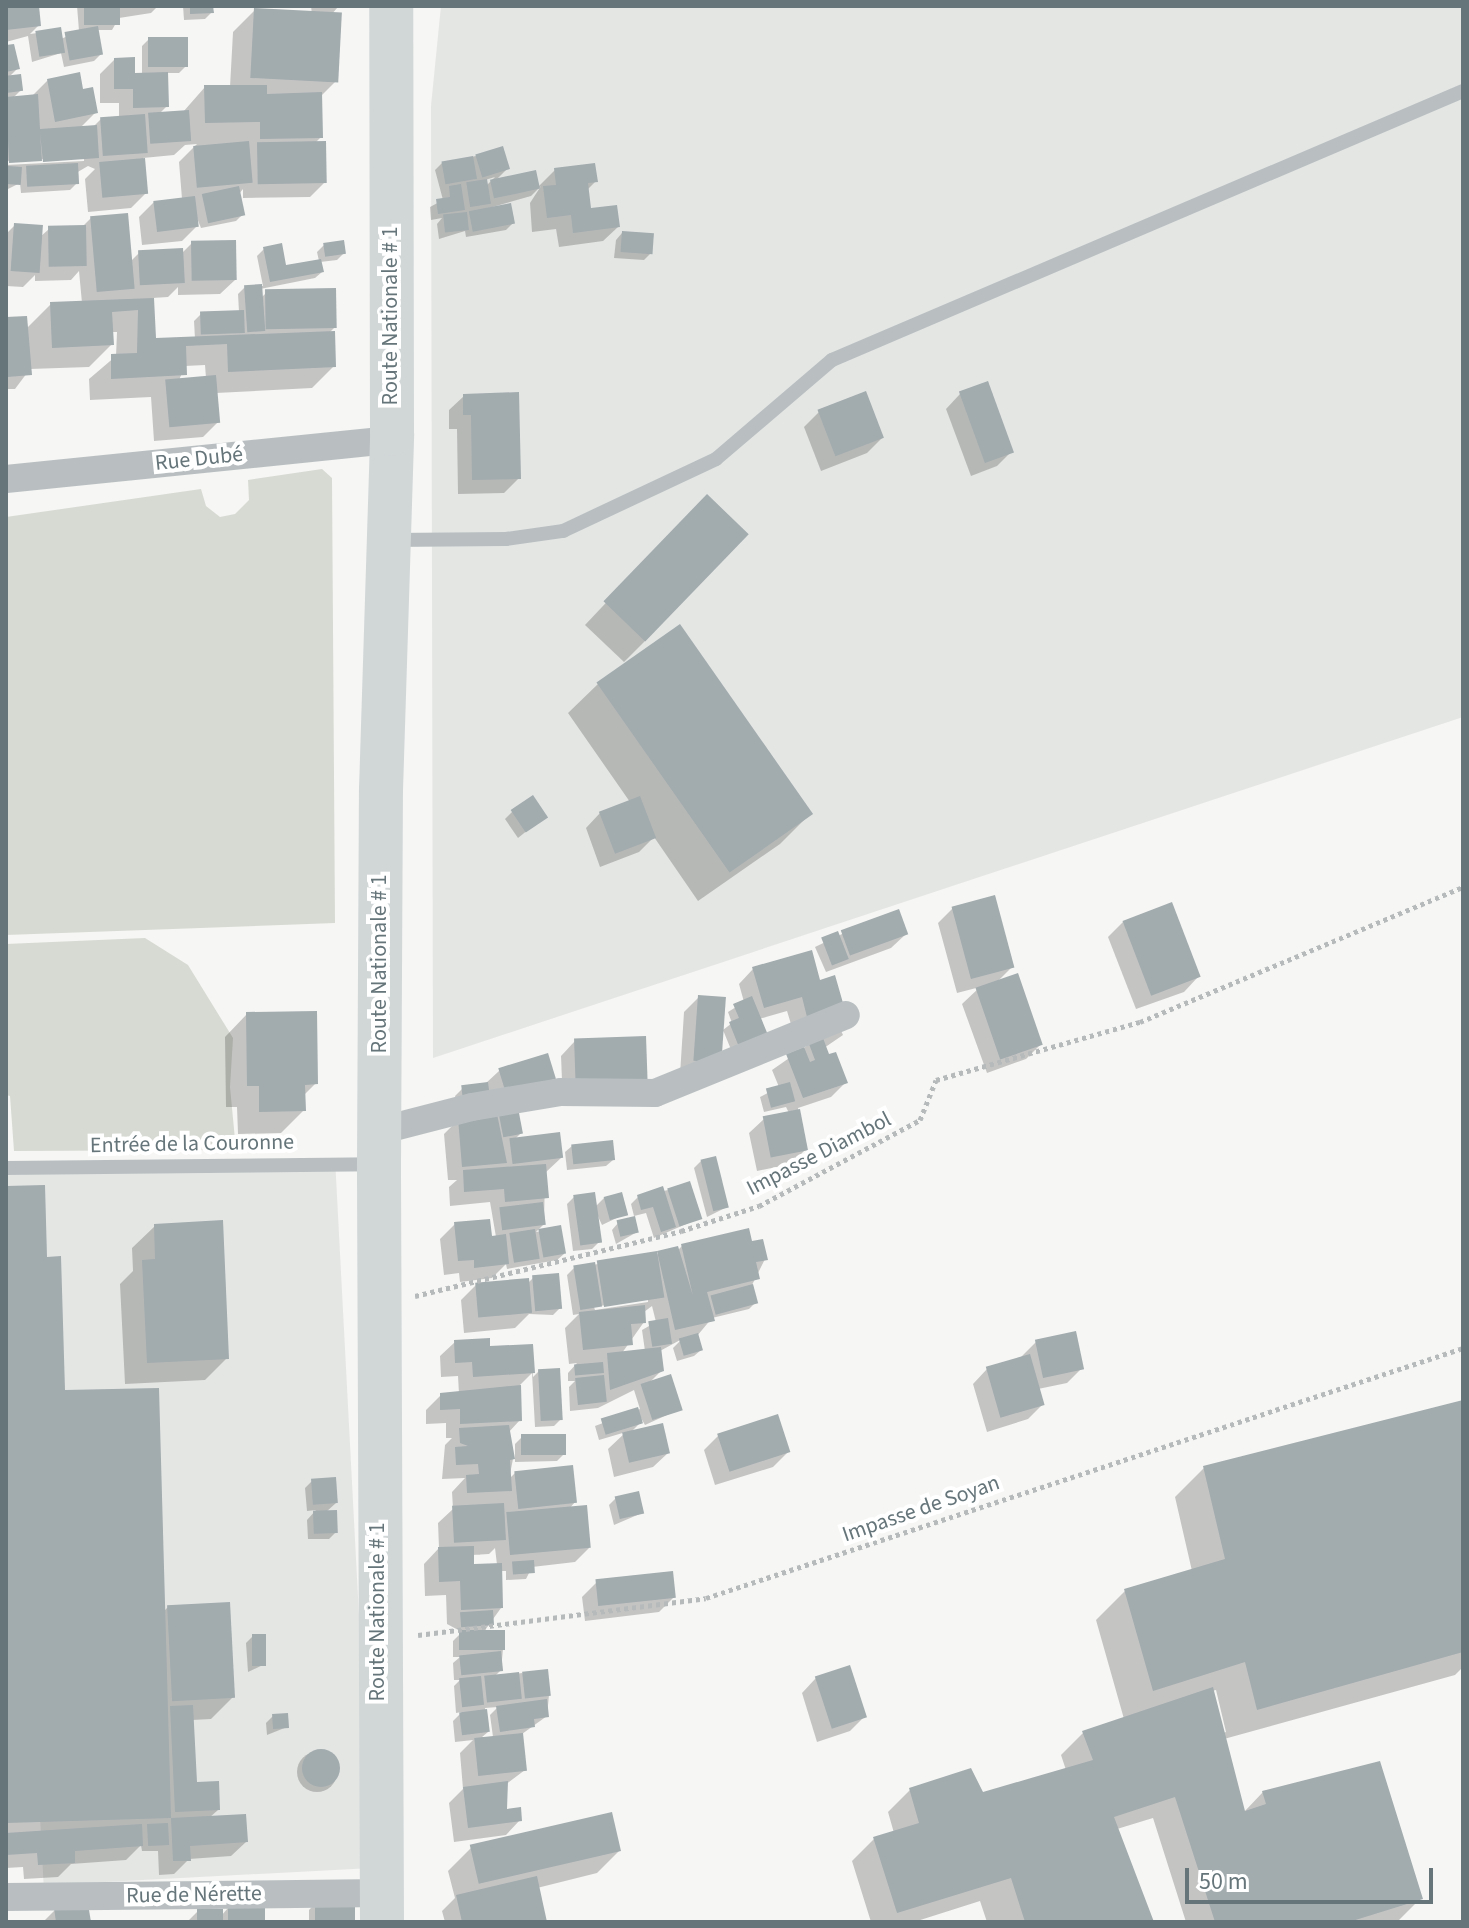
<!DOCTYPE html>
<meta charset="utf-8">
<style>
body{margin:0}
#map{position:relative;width:1469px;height:1928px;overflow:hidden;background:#f6f6f4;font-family:"Source Sans 3",sans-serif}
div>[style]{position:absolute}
.built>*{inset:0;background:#e4e6e4;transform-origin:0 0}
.green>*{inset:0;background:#d7dad3}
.shadow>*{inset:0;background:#0003}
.round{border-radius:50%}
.building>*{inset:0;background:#a2abae;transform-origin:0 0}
.path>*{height:5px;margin-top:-2.5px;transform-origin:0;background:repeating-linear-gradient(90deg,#b6babb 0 4px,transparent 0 8px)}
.lane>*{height:14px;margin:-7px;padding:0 7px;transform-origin:7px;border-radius:7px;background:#b9bfc1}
.street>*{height:28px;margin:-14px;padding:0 14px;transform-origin:14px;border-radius:14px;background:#b9bfc1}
.primary>*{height:44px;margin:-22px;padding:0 22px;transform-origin:22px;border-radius:22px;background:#d1d6d7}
span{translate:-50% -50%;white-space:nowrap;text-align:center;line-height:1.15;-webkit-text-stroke:8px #fff;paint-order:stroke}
.street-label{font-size:22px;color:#65757a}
.frame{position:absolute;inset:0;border:8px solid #65757a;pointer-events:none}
.scale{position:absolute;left:1185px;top:1868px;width:248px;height:36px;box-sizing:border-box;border:4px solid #65757a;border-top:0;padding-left:10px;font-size:24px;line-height:28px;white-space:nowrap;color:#65757a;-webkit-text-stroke:6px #fff;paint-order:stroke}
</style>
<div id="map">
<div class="built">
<div style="clip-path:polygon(441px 6px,1463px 6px,1463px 717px,433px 1058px,431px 106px)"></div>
<div style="left:335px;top:1158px;width:711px;height:329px;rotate:87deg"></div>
</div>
<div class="green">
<div style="clip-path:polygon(322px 469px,332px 478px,335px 923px,6px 935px,6px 517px,201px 489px,206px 506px,220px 517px,235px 514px,249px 500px,248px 480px)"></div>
<div style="clip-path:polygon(145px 938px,188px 965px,233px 1038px,230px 1087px,236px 1150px,14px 1151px,10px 1096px,6px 1095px,6px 944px)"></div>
</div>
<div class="shadow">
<div style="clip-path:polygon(6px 6px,37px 6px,39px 25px,30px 34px,59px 30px,61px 39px,79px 31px,77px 6px,158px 6px,151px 13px,119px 18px,112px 30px,97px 30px,101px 54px,94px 61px,64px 67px,61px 53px,32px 62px,28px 36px,6px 42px)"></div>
<div style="clip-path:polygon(183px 6px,211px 6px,212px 12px,205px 19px,184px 20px)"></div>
<div style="clip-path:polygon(311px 6px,338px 7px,330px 16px,336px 81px,320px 97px,321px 137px,315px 143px,325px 182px,310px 197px,243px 198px,243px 189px,239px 194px,243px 214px,236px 221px,201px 228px,195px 213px,196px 227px,182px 241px,142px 245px,139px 217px,154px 202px,182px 199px,179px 162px,197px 144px,185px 145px,174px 155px,143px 158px,145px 194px,131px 208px,88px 212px,85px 179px,95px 169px,88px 166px,76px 173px,77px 183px,70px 190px,21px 193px,20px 183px,6px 190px,6px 165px,84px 161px,84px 157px,6px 161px,6px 47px,18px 68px,8px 78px,21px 90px,13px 98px,33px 95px,48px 80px,82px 91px,96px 112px,80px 128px,93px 127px,101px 119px,119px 117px,119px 103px,100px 103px,100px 74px,114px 60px,133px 75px,142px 75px,142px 46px,149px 39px,186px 66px,179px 73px,166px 73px,167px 106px,159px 114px,183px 112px,205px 87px,230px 87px,233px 32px,255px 10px,312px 15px)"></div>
<div style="clip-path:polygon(evenodd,476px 156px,507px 169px,496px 180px,537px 188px,555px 170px,596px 181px,587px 190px,589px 210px,618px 227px,603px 241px,559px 247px,556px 229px,532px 232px,530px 203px,541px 186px,531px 196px,482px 210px,512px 224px,506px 230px,466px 237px,465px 231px,439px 239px,437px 224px,442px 218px,431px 220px,430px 207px,443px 200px,435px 170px,442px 163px,476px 156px,495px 177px,486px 186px,485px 180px,495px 177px)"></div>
<div style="clip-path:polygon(evenodd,91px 218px,130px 262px,139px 253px,181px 254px,192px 243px,235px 280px,220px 294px,178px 295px,178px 287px,168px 297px,152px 298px,154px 340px,195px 339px,194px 321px,201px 314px,239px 312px,238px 294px,245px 287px,263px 286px,257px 256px,264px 249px,284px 268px,319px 261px,317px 252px,324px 245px,344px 253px,337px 260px,320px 262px,322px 272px,315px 278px,260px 289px,261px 298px,266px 293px,335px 327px,329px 333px,334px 366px,312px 388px,216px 393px,218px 422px,203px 437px,154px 441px,151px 397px,90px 400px,89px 379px,116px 356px,117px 332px,111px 332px,112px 344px,89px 367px,30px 369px,15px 389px,6px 389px,6px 319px,25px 318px,26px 329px,51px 304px,82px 303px,79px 271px,71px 280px,35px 281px,35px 275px,23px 287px,6px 286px,6px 222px,6px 234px,15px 225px,40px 237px,49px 229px,82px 227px,91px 218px,205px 365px,206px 378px,179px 380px,185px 366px,205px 365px)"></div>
<div style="clip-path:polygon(622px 233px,651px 253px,644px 260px,614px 258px,616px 240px)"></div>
<div style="clip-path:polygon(960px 394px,1012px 451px,997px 466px,971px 476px,946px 409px)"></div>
<div style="clip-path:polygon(464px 396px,519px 478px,504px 493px,458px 494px,457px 429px,449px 429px,449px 410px)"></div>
<div style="clip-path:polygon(819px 412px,882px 438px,867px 453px,821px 471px,804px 427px)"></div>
<div style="clip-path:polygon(685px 519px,646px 640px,624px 662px,585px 625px)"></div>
<div style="clip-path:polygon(598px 684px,809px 815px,780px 844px,698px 901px,654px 837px,639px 852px,600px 867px,586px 828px,600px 813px,630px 802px,568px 713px)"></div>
<div style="clip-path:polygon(512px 812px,545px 816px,518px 838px,505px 819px)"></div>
<div style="clip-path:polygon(953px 908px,1012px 967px,996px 983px,1041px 1044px,1026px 1059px,987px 1073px,962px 1004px,980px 987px,957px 993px,938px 923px)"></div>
<div style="clip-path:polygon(1123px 922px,1198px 977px,1184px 992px,1136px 1009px,1108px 937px)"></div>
<div style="clip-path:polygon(842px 934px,906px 934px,891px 948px,826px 972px,815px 947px)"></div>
<div style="clip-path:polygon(753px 969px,819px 982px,843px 1010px,794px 1034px,787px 1011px,759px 1019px,732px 1052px,723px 1030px,732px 1023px,728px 1012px,744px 1002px,739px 984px)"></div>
<div style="clip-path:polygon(699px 997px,720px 1061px,680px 1075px,684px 1012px)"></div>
<div style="clip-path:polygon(247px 1014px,316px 1083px,303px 1096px,304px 1110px,281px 1133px,238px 1134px,237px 1107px,226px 1107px,225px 1037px)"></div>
<div style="clip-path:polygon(838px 1024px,843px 1035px,824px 1048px,846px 1082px,831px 1097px,798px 1108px,806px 1149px,791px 1164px,757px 1171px,749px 1133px,764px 1119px,789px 1113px,786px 1107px,764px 1112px,760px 1097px,779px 1087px,772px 1070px)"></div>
<div style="clip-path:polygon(644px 1038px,563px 1105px,561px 1056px,575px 1041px)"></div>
<div style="clip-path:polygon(499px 1071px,539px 1093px,458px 1109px,455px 1096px,462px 1089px,485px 1084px)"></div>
<div style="clip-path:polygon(499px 1113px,521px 1133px,515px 1139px,561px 1158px,545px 1173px,544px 1224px,536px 1232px,560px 1228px,564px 1254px,557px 1260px,507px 1269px,506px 1264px,492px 1278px,460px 1282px,459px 1273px,444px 1275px,440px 1239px,455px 1224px,496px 1237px,490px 1202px,450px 1206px,449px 1187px,457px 1180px,448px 1180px,444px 1134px,459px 1119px)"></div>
<div style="clip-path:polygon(572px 1146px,613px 1160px,606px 1166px,567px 1170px,565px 1152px)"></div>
<div style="clip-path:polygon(701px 1161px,727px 1207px,707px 1217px,694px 1168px)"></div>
<div style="clip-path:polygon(6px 1188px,45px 1259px,63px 1392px,163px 1612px,168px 1607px,233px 1697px,211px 1719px,192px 1720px,195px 1785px,218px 1810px,209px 1818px,246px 1842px,231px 1856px,189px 1859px,174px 1874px,159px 1875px,158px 1851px,142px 1851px,141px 1845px,126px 1860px,71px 1864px,58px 1877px,24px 1879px,23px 1867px,6px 1868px)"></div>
<div style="clip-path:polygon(668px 1190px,700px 1218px,654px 1238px,646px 1213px,634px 1216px,631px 1204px,638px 1197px)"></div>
<div style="clip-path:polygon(574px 1197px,595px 1207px,604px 1198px,625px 1214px,602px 1225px,595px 1210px,599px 1242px,592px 1249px,573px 1251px,567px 1204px)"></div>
<div style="clip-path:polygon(618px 1223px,637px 1232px,616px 1244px,612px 1230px)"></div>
<div style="clip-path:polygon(155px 1226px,227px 1358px,205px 1380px,125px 1384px,120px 1284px,133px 1271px,132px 1248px)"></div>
<div style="clip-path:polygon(evenodd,750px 1243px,765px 1259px,752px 1285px,756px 1302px,749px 1309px,712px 1318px,697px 1336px,701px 1350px,694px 1356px,677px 1361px,673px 1348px,682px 1339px,660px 1351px,661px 1371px,648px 1384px,680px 1409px,645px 1425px,637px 1411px,640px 1423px,630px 1433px,668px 1453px,653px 1467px,614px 1477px,608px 1449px,626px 1432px,599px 1440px,595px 1426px,640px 1409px,634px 1390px,598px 1408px,570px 1411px,569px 1387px,575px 1381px,568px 1381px,568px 1373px,577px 1363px,569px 1364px,565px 1328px,579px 1314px,573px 1315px,567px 1275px,574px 1268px,677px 1251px,682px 1246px,750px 1243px,648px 1298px,648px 1302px,595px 1310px,594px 1307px,648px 1298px,750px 1243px,652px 1306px,656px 1322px,642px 1330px,645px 1351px,622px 1353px,644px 1322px,644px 1312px,652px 1306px)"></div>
<div style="clip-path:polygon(533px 1278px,560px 1308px,553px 1315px,529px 1314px,515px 1328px,464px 1333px,461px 1300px,476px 1285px,527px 1284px)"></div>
<div style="clip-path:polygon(evenodd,455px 1342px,489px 1349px,531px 1346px,533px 1377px,539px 1371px,561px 1419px,554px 1426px,535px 1427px,532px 1373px,519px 1386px,520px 1420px,508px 1433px,513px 1459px,509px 1479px,515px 1473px,575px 1502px,569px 1509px,589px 1548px,575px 1562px,532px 1567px,526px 1579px,506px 1580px,506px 1571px,500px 1571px,501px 1608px,483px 1633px,503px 1649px,501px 1670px,494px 1677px,522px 1673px,549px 1695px,547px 1716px,522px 1734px,525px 1770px,505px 1785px,505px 1811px,520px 1820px,506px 1835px,454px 1842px,449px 1803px,463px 1789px,460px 1753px,473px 1740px,455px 1742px,453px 1721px,462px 1712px,456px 1713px,454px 1686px,460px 1680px,454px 1680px,453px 1663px,460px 1657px,453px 1657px,453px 1641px,462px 1632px,447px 1624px,446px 1595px,425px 1596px,424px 1564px,439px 1548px,438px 1523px,453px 1509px,452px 1492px,465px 1478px,442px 1479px,445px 1445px,452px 1438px,446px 1438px,446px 1423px,426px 1424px,426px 1410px,441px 1395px,459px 1394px,458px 1376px,441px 1377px,440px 1356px,455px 1342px,495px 1548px,497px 1565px,472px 1566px,472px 1555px,489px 1554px,495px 1548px,455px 1342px,498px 1707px,490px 1715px,493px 1737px,482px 1737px,488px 1732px,485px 1708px,498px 1707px)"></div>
<div style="clip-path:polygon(1036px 1342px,1081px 1369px,1067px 1383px,1038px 1389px,1043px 1404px,1028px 1419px,987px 1432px,973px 1384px,987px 1369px,1021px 1357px)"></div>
<div style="clip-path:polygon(evenodd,1463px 1402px,1463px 1667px,1455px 1675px,1224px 1739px,1244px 1812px,1263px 1792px,1421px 1898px,1397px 1922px,1186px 1922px,1153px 1818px,1117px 1829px,1152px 1922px,987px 1922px,980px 1901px,914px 1922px,871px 1922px,852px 1861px,874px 1839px,894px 1833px,888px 1812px,910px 1790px,980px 1798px,1066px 1770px,1061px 1755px,1083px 1733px,1124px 1719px,1096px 1620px,1125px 1591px,1192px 1571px,1175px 1497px,1204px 1468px,1463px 1402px,1216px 1690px,1226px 1732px,1223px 1733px,1212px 1691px,1216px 1690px)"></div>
<div style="clip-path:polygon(719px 1435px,788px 1452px,773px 1467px,715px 1485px,704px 1450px)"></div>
<div style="clip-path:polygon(522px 1437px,564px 1454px,557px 1461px,515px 1462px,515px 1444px)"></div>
<div style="clip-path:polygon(312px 1481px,336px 1503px,326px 1512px,336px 1532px,329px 1539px,308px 1539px,307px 1520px,316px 1510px,307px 1511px,305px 1488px)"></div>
<div style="clip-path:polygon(616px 1498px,642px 1513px,614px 1525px,609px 1505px)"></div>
<div style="clip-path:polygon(597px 1582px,674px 1597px,659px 1612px,585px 1621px,582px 1597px)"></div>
<div style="clip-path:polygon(253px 1636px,265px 1664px,248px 1672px,246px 1643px)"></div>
<div style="clip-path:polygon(816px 1678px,865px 1716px,850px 1731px,817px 1742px,802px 1693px)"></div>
<div style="clip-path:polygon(273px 1716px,287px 1727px,267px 1735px,266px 1723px)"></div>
<div class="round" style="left:297px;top:1752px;width:40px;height:40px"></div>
<div style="clip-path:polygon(471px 1848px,619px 1851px,597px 1873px,537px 1888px,545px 1922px,445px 1922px,442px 1911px,455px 1898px,448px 1871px)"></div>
<div style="clip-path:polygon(316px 1903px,353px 1922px,309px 1922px,309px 1910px)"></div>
<div style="clip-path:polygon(228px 1908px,263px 1922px,187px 1922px,198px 1911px,221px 1916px)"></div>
<div style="clip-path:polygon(55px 1910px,89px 1922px,43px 1922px)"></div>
</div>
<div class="building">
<div style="clip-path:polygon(6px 6px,39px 6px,41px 26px,6px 30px)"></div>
<div style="left:84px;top:6px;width:36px;height:19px"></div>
<div style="clip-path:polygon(190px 6px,213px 6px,214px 13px,190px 14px)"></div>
<div style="left:254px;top:8px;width:88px;height:70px;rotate:3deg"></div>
<div style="left:98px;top:26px;width:29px;height:34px;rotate:80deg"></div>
<div style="left:61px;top:27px;width:26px;height:26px;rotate:81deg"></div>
<div style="left:148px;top:37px;width:40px;height:30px"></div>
<div style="clip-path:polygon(14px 44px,20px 69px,6px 72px,6px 45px)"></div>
<div style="clip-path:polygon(135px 57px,135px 73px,168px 72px,169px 107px,133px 108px,133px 89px,114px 89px,114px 58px)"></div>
<div style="clip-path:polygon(80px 72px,83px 89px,93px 87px,98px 113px,55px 122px,47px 79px)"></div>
<div style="left:21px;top:74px;width:17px;height:15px;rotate:83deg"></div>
<div style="clip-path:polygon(204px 85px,267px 85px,267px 94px,322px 92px,323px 138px,260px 139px,260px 122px,205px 123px)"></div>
<div style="clip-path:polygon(38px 94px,40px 129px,97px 125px,99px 158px,43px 162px,40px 133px,42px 161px,9px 163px,6px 97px)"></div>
<div style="left:189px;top:110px;width:31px;height:41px;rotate:86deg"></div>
<div style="left:145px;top:114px;width:39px;height:45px;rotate:86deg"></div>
<div style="left:249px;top:141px;width:42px;height:56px;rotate:85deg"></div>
<div style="left:326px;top:141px;width:42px;height:69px;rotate:89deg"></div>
<div style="left:503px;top:146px;width:24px;height:29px;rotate:73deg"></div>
<div style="left:473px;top:156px;width:23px;height:32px;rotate:80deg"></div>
<div style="left:145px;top:158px;width:36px;height:46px;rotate:85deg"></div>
<div style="left:78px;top:163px;width:21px;height:52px;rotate:87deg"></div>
<div style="clip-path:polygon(595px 163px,598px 182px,588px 183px,591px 208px,617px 205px,620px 227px,573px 233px,571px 215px,547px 218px,543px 186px,556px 185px,554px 168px)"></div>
<div style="left:8px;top:166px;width:14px;height:18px;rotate:4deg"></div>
<div style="left:536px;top:170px;width:19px;height:47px;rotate:78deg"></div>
<div style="left:487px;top:179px;width:25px;height:21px;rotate:81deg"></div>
<div style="clip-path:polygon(461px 184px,465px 210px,438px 214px,436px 199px,450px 197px,449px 186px)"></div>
<div style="left:239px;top:186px;width:30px;height:38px;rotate:78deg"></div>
<div style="left:195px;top:196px;width:31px;height:42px;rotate:83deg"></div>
<div style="left:511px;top:203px;width:21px;height:43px;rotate:79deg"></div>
<div style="left:467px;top:212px;width:18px;height:24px;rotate:84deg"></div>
<div style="left:128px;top:213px;width:76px;height:38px;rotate:85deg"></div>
<div style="left:14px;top:223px;width:29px;height:48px;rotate:4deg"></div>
<div style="left:86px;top:225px;width:41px;height:38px;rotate:89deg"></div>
<div style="left:622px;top:231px;width:32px;height:21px;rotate:4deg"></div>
<div style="left:236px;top:240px;width:40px;height:45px;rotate:89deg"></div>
<div style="left:344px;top:240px;width:14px;height:21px;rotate:82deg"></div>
<div style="clip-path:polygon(282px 243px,286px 265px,321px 259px,324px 272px,270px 282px,263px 247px)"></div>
<div style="left:183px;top:248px;width:35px;height:45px;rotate:87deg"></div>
<div style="left:262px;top:284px;width:47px;height:18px;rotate:86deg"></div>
<div style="left:336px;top:288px;width:40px;height:71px;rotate:89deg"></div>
<div style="clip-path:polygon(154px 298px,156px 338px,335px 331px,336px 367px,228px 372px,227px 344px,186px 346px,187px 375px,111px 379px,111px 354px,137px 353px,138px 310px,112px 312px,114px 345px,52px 348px,50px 302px)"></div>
<div style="left:244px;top:310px;width:23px;height:44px;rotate:88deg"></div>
<div style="clip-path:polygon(27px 316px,32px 375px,7px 377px,6px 317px)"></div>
<div style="left:216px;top:375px;width:48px;height:51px;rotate:85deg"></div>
<div style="left:988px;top:381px;width:76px;height:31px;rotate:70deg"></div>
<div style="left:866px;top:391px;width:50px;height:52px;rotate:69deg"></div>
<div style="clip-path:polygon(519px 392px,521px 479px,472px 480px,471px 415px,463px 415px,463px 394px)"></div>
<div style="left:707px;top:494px;width:58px;height:149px;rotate:44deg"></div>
<div style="left:680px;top:624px;width:232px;height:102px;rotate:55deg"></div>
<div style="left:533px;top:795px;width:27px;height:27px;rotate:56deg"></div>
<div style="left:640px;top:796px;width:45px;height:44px;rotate:69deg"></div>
<div style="left:995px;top:895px;width:75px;height:45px;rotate:75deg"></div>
<div style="left:1172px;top:902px;width:80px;height:53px;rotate:69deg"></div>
<div style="left:899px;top:909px;width:27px;height:62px;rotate:70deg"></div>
<div style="left:838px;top:931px;width:30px;height:18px;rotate:69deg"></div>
<div style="clip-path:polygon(812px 950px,820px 980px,835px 975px,845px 1010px,808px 1021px,802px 997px,764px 1008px,752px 967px)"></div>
<div style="left:1018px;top:973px;width:76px;height:45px;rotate:71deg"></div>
<div style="left:698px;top:995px;width:28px;height:66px;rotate:4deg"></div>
<div style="clip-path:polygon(752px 996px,768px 1035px,739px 1047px,729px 1022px,739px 1018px,733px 1004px)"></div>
<div style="clip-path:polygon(317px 1011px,318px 1084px,305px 1085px,306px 1111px,259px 1112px,259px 1086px,247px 1086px,246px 1012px)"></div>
<div style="left:646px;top:1036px;width:52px;height:72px;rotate:88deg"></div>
<div style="clip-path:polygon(823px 1038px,829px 1054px,836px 1052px,848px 1083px,803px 1098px,786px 1054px,804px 1047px,810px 1062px,815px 1060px,809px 1044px)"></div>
<div style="left:548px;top:1053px;width:27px;height:52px;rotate:73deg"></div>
<div style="left:488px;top:1082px;width:16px;height:27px;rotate:83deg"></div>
<div style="left:790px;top:1082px;width:20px;height:25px;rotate:75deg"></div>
<div style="left:518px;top:1108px;width:26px;height:20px;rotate:79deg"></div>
<div style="left:800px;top:1109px;width:42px;height:38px;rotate:79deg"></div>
<div style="clip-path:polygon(497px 1114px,507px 1163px,462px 1167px,458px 1118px)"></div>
<div style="left:560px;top:1132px;width:26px;height:51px;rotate:83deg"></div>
<div style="left:613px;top:1140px;width:20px;height:42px;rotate:84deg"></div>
<div style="left:716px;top:1156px;width:53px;height:16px;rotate:76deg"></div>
<div style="clip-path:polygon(546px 1164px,549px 1198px,505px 1202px,504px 1189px,464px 1192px,463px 1170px)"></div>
<div style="left:690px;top:1181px;width:40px;height:24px;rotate:72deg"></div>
<div style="clip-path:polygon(45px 1185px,47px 1257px,61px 1256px,65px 1390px,159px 1388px,171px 1818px,6px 1823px,6px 1186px)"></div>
<div style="clip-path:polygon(663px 1186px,676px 1227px,661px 1232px,653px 1207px,641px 1210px,637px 1195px)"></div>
<div style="left:595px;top:1192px;width:51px;height:22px;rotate:82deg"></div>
<div style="left:622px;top:1192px;width:24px;height:19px;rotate:75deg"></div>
<div style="left:543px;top:1202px;width:23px;height:44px;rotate:83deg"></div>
<div style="left:635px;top:1216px;width:17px;height:19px;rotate:77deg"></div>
<div style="clip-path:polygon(490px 1219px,492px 1236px,506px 1234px,509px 1264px,474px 1268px,474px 1260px,458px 1261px,454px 1222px)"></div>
<div style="clip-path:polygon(223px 1220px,229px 1359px,147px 1363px,142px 1260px,155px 1259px,154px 1224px)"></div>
<div style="left:561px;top:1225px;width:29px;height:23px;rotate:80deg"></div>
<div style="clip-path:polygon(749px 1228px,752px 1241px,763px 1239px,768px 1260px,756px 1262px,760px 1279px,707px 1292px,715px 1321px,675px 1330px,657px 1251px,678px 1246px,693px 1296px,681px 1244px)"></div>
<div style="left:535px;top:1229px;width:30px;height:26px;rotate:81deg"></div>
<div style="left:657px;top:1251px;width:47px;height:61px;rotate:81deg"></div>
<div style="left:595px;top:1262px;width:45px;height:22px;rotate:81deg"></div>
<div style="left:559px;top:1273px;width:36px;height:27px;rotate:85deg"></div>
<div style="left:529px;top:1278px;width:35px;height:54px;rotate:85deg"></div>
<div style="left:753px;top:1284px;width:20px;height:44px;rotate:75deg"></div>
<div style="clip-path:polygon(645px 1305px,646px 1323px,631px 1324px,633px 1345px,583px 1350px,579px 1312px)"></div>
<div style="left:668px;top:1318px;width:26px;height:20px;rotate:81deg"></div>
<div style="left:1076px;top:1331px;width:39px;height:42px;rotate:78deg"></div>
<div style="left:698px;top:1333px;width:18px;height:20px;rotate:74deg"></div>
<div style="clip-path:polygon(490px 1338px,490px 1346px,533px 1344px,535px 1373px,473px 1377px,472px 1362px,455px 1363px,454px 1340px)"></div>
<div style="clip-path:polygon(661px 1347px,664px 1371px,610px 1390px,607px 1353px)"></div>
<div style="left:1030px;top:1354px;width:53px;height:46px;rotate:74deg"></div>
<div style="left:603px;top:1362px;width:11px;height:29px;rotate:85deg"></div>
<div style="left:560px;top:1368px;width:52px;height:22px;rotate:87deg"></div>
<div style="left:671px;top:1374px;width:38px;height:32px;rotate:72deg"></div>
<div style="left:604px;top:1375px;width:27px;height:29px;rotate:84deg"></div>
<div style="clip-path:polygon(521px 1385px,522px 1421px,460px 1424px,460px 1409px,440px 1410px,440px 1393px)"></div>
<div style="clip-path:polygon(1463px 1400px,1463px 1652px,1257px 1710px,1245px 1662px,1153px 1691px,1124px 1589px,1225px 1559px,1203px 1466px)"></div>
<div style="left:638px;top:1407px;width:17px;height:39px;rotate:73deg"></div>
<div style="left:778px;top:1414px;width:40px;height:64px;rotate:72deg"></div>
<div style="left:663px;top:1423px;width:31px;height:42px;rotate:77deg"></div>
<div style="clip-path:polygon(509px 1425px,515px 1459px,510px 1460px,512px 1491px,467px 1493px,466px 1475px,479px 1474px,478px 1464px,456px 1465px,455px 1447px,468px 1446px,460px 1443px,459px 1428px)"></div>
<div style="left:566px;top:1434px;width:21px;height:45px;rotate:90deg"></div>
<div style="left:573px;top:1465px;width:38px;height:59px;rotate:84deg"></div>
<div style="left:336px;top:1477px;width:26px;height:25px;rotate:86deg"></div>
<div style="left:639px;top:1491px;width:23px;height:25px;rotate:77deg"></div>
<div style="left:504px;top:1503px;width:37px;height:52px;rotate:87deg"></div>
<div style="left:587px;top:1505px;width:43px;height:81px;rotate:85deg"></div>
<div style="left:337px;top:1510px;width:23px;height:24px;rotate:88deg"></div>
<div style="clip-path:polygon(474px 1546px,474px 1564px,502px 1563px,503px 1608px,461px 1610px,460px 1581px,439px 1582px,438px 1547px)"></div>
<div style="left:534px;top:1560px;width:13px;height:22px;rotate:86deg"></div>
<div style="left:673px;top:1571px;width:27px;height:78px;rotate:84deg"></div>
<div style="left:230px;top:1602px;width:96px;height:63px;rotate:87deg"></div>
<div style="left:493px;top:1610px;width:15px;height:33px;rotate:86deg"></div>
<div style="left:505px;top:1630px;width:20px;height:46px;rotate:90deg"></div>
<div style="left:252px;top:1634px;width:14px;height:32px"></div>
<div style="left:501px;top:1651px;width:20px;height:42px;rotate:84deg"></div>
<div style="left:850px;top:1665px;width:55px;height:37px;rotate:72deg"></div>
<div style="left:548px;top:1669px;width:27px;height:26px;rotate:84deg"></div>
<div style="left:519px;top:1672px;width:27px;height:35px;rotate:84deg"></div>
<div style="left:481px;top:1676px;width:29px;height:22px;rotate:84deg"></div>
<div style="clip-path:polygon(1213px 1687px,1245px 1811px,1266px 1804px,1262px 1791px,1380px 1761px,1423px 1899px,1349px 1922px,1215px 1922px,1175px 1797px,1114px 1817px,1154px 1922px,1025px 1922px,1011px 1878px,897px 1913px,873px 1837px,919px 1823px,909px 1788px,971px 1768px,983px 1792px,1093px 1760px,1082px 1731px)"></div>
<div style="clip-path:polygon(547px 1699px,549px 1717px,534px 1719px,535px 1727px,500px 1732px,496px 1706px)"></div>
<div style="clip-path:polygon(193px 1705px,197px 1782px,219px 1781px,220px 1810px,175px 1812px,170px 1706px)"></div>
<div style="left:487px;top:1709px;width:23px;height:28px;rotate:83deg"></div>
<div style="left:288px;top:1713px;width:15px;height:16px;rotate:86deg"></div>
<div style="left:523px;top:1733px;width:38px;height:49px;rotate:84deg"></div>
<div class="round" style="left:302px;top:1749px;width:38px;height:38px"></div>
<div style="clip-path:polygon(508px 1781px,507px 1809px,521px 1807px,522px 1821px,468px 1828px,463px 1787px)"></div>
<div style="left:612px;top:1812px;width:40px;height:146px;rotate:77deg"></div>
<div style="clip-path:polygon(246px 1814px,248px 1842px,190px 1846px,191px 1861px,173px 1861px,171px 1818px)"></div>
<div style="left:168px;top:1823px;width:22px;height:21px;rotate:87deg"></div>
<div style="clip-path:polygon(142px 1824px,143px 1846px,75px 1851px,75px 1863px,38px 1865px,37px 1853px,6px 1855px,6px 1833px)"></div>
<div style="clip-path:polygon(537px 1876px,547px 1922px,462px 1922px,456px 1895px)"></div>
<div style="left:355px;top:1900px;width:22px;height:40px;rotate:90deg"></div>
<div style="clip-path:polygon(88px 1904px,91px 1922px,56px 1922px,54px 1908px)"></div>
<div style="left:228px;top:1906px;width:37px;height:16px"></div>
<div style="left:197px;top:1909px;width:26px;height:13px"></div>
</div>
<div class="path">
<div style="left:415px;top:1296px;width:274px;rotate:-13.7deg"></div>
<div style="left:681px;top:1231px;width:82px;rotate:-17.8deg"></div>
<div style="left:759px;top:1206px;width:183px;rotate:-28.1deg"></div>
<div style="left:920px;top:1120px;width:43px;rotate:-68.2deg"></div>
<div style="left:936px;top:1080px;width:212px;rotate:-15.9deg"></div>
<div style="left:1140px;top:1022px;width:350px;rotate:-22.7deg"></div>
<div style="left:418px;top:1635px;width:290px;rotate:-7.3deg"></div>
<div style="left:706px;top:1598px;width:797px;rotate:-18.28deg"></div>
</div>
<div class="lane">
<div style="left:391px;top:540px;width:115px;rotate:-0.5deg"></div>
<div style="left:506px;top:539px;width:58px;rotate:-8deg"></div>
<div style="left:563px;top:531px;width:169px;rotate:-25.2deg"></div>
<div style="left:716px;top:459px;width:153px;rotate:-40.5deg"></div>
<div style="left:832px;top:360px;width:686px;rotate:-23.09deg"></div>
<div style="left:6px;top:1168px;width:368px;rotate:-0.6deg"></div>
</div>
<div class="street">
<div style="left:6px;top:479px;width:387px;rotate:-5.8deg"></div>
<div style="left:379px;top:1131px;width:96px;rotate:-14.5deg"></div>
<div style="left:472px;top:1107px;width:90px;rotate:-9.6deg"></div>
<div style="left:561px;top:1092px;width:94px;rotate:0.6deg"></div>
<div style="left:655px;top:1093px;width:206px;rotate:-22.2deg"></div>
<div style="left:6px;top:1897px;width:376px;rotate:-0.6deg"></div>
</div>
<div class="primary">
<div style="left:382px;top:1922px;width:758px;rotate:-90.23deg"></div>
<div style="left:379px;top:1164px;width:374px;rotate:-89.7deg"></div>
<div style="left:381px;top:790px;width:356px;rotate:-88.2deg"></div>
<div style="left:392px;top:434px;width:428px;rotate:-90.1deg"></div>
</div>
<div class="street-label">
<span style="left:391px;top:316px;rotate:-90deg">Route Nationale # 1</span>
<span style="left:199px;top:459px;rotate:-6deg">Rue Dubé</span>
<span style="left:380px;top:964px;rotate:-90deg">Route Nationale # 1</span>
<span style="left:192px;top:1144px;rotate:-1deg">Entrée de la Couronne</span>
<span style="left:819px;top:1154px;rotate:-27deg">Impasse Diambol</span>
<span style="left:921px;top:1509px;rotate:-19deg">Impasse de Soyan</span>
<span style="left:378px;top:1612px;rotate:-90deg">Route Nationale # 1</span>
<span style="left:194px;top:1895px;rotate:-1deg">Rue de Nérette</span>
</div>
<div class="frame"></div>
<div class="scale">50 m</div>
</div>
